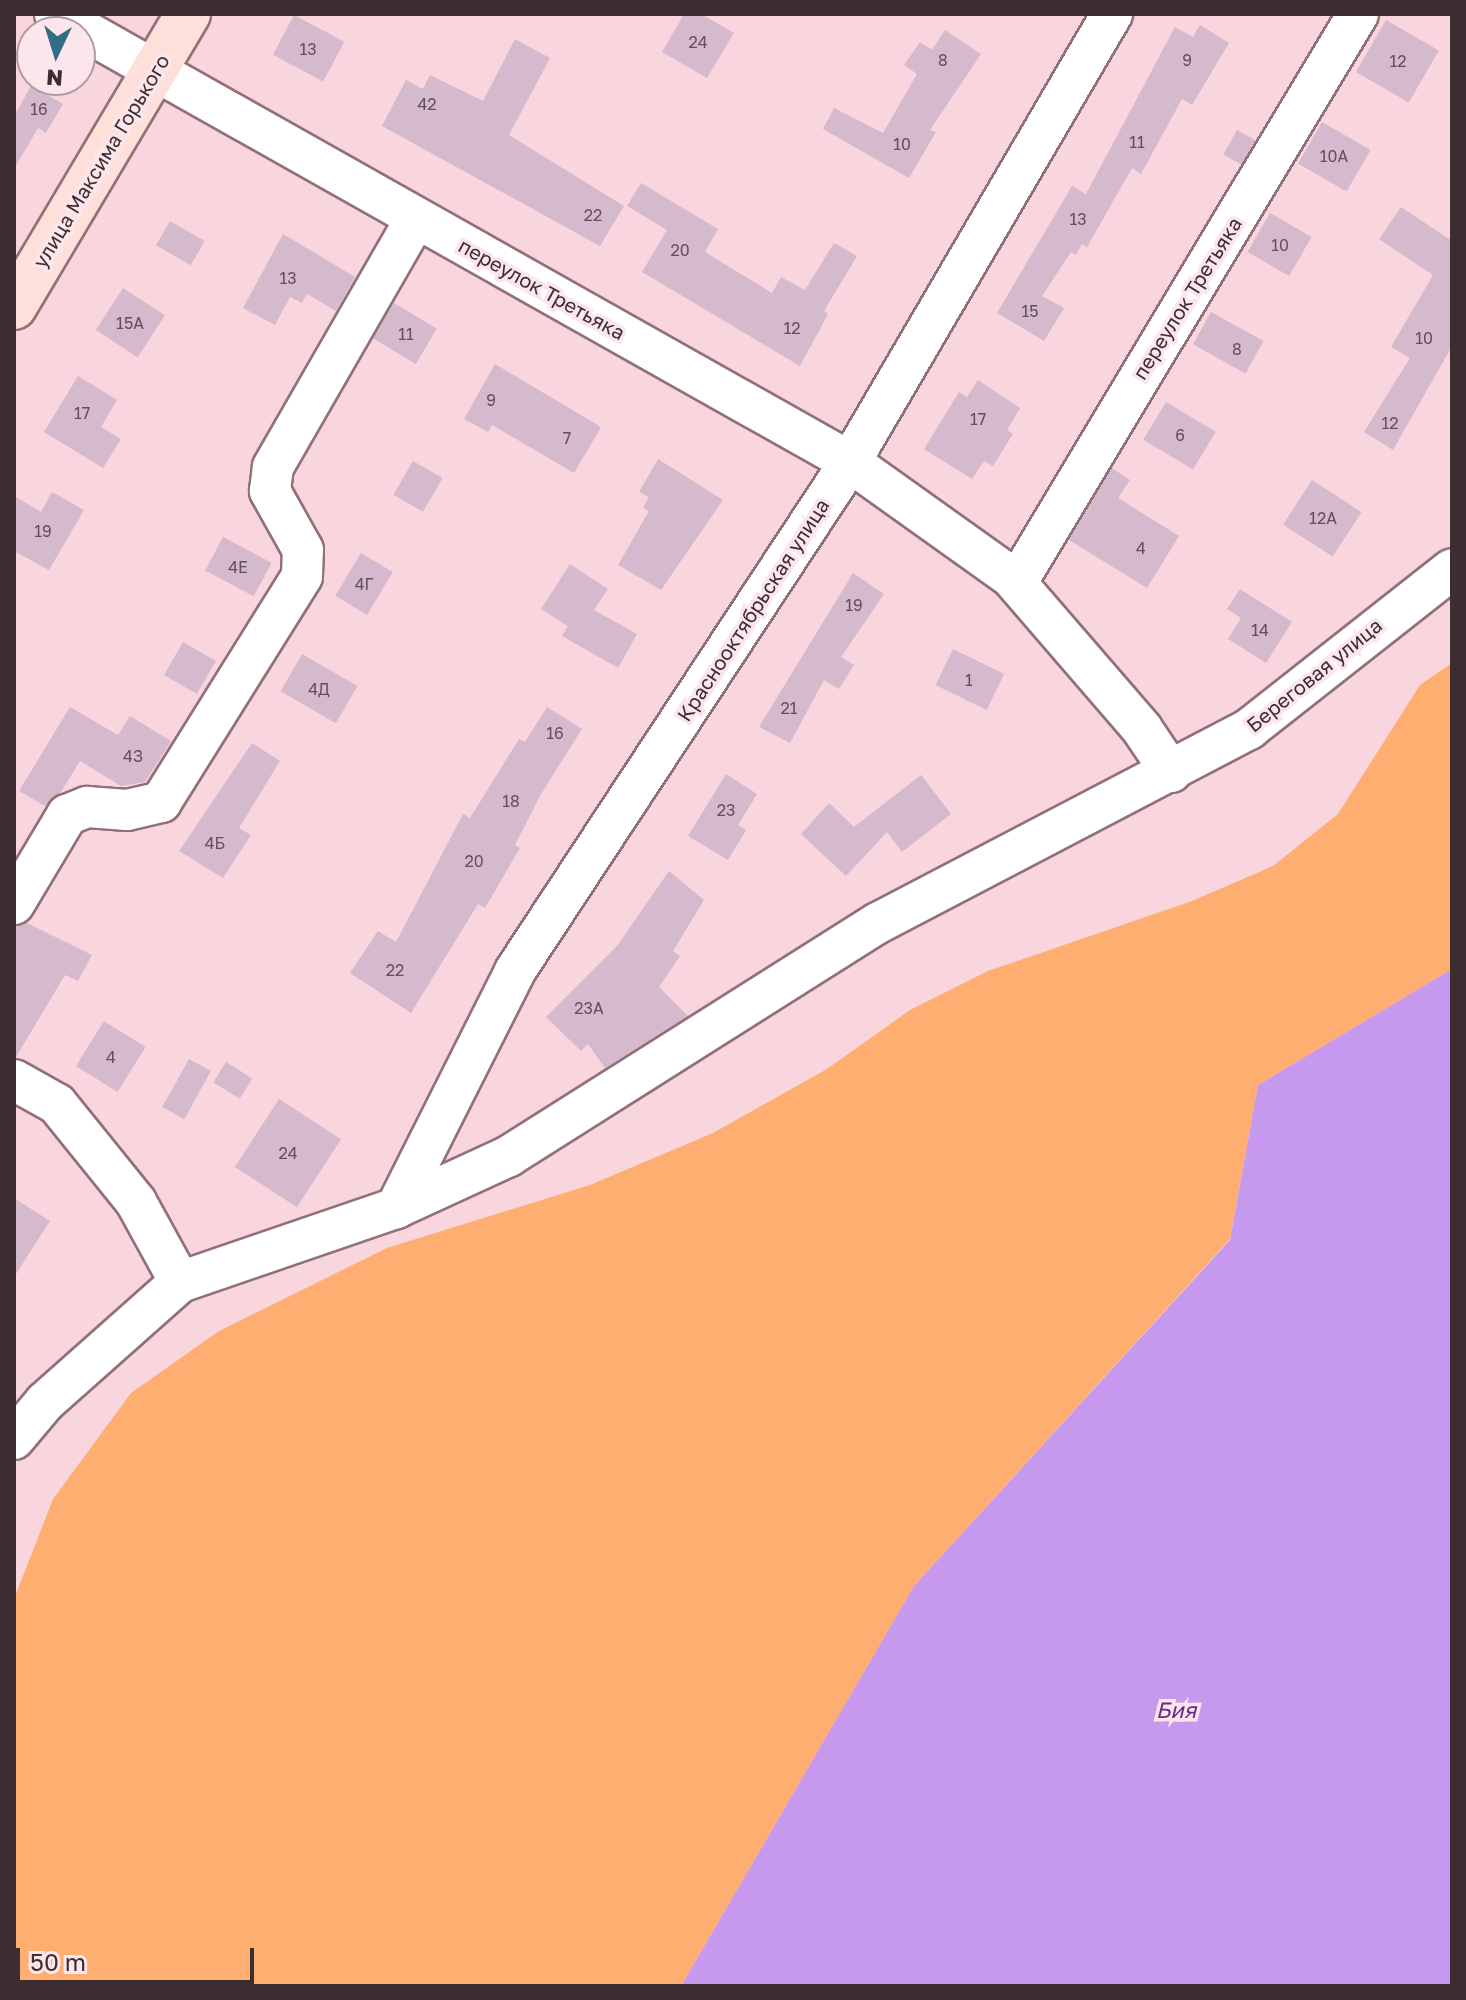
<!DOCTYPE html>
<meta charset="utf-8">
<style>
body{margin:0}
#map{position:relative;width:1466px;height:2000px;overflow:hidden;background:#f9d5dd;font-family:"Golos Text",sans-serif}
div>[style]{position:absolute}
.green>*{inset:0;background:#feae70}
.water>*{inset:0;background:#c699ee}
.building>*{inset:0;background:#d5b9cd;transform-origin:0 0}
.roads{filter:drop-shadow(2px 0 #917178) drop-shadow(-2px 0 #917178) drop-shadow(0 2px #917178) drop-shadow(0 -2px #917178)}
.minor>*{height:40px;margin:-20px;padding:0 20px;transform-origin:20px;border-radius:20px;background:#fff}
.major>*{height:44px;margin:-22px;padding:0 22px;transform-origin:22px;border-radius:22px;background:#fedfd9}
span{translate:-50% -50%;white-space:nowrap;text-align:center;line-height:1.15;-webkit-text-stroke:7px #fde6eb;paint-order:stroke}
.number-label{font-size:16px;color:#625057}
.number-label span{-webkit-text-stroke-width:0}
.street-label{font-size:20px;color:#3b2d30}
.water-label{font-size:22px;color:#642a8c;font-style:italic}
.frame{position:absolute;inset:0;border:16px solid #3b2d30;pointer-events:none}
.north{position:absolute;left:16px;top:16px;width:80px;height:80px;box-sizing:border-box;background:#fde6eb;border:2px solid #af9ca0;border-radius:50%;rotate:184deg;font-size:22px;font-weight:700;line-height:32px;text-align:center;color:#3b2d30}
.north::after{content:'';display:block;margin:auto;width:28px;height:36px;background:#316e85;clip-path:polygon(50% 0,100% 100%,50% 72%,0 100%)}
.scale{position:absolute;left:16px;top:1948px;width:238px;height:36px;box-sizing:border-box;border:4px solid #3b2d30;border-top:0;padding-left:10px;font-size:24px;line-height:28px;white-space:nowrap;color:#3b2d30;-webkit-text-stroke:6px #fde6eb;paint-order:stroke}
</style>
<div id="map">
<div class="green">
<div style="clip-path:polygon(1452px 663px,1452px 969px,1258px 1085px,1230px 1239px,914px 1586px,681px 1986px,14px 1986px,14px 1599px,53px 1499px,131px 1393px,219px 1331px,387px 1248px,590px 1185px,713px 1133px,827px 1069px,910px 1010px,988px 971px,1192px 901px,1273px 866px,1338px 814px,1420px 685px)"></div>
</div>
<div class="water">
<div style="clip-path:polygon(1452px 969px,1452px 1986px,681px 1986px,914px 1586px,1230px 1240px,1258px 1085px)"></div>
</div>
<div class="building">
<div style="clip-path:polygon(684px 14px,701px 14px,734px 33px,707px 78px,662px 52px)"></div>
<div style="left:294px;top:15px;width:57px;height:45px;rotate:28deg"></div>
<div style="left:1386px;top:20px;width:61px;height:60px;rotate:30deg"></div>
<div style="clip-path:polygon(1200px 25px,1229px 43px,1192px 105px,1182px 99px,1141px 174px,1132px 168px,1087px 247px,1082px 244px,1076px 255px,1071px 252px,1042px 296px,1064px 308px,1044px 341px,997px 313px,1072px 186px,1086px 194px,1175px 27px,1193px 37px)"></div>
<div style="clip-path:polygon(945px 30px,981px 54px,930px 130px,936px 132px,909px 178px,823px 129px,834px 108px,883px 133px,917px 74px,904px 65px,920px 42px,932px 50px)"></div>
<div style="clip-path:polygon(515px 39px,550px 58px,509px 135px,624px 206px,600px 246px,382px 126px,406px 80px,423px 89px,430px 75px,483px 101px)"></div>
<div style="clip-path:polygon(31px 86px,63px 104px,46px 133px,38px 128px,14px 169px,14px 116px)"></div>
<div style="left:1322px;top:122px;width:56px;height:48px;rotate:30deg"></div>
<div style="left:1237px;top:130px;width:21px;height:28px;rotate:29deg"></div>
<div style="clip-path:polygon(641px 183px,718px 229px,705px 252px,772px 293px,781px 277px,805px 290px,834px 243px,857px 256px,824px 311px,828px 314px,800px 366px,642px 272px,667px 230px,627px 206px)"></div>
<div style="clip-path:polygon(1401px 207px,1452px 241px,1452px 346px,1393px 450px,1364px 432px,1410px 358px,1391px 347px,1433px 275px,1379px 239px)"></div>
<div style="left:1270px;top:213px;width:48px;height:45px;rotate:30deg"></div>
<div style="left:170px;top:221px;width:40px;height:28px;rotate:30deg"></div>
<div style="clip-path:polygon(283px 234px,355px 277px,336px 311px,307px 294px,302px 303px,290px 297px,275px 325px,243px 308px)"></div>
<div style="left:123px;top:288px;width:50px;height:50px;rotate:33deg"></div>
<div style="left:394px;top:303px;width:50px;height:41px;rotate:31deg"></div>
<div style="left:1211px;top:312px;width:60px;height:37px;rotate:29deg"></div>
<div style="clip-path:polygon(495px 364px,601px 427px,574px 473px,492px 425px,488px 432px,464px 419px)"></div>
<div style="clip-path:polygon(78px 376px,117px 400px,101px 427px,121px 439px,103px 468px,44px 432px)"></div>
<div style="clip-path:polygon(978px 380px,1020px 408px,1007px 430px,1013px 434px,993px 466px,984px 461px,972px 479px,924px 449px,959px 392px,967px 397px)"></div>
<div style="left:1166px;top:402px;width:58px;height:44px;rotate:31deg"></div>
<div style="clip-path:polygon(658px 459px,723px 500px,661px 590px,618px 565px,649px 511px,643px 508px,649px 497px,639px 492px)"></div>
<div style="left:413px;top:461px;width:34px;height:39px;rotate:30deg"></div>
<div style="clip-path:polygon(1112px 468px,1130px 480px,1118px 498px,1179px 536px,1147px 588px,1069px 540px)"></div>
<div style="left:1312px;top:480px;width:59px;height:53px;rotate:33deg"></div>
<div style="clip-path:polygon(52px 492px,84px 510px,49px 570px,14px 551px,14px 496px,41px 512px)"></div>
<div style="left:223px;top:537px;width:55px;height:38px;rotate:28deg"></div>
<div style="left:361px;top:553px;width:37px;height:50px;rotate:31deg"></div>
<div style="clip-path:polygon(570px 564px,608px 589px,594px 610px,637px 634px,618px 668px,562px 636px,568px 626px,541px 609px)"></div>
<div style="clip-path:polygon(853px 573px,884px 594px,841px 657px,854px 665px,839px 689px,824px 680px,790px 743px,759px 727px)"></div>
<div style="clip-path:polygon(1240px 589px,1292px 622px,1266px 663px,1228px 639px,1241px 618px,1227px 609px)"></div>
<div style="left:183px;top:642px;width:38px;height:38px;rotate:30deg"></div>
<div style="left:953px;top:649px;width:57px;height:40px;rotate:26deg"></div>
<div style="left:302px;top:654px;width:64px;height:43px;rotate:30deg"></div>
<div style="clip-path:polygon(70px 707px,118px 735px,130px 716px,171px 741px,145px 782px,121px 786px,80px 761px,61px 792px,45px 806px,19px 791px)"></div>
<div style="clip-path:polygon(547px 707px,582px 729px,541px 794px,515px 845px,520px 848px,485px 908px,478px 904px,411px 1013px,350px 973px,378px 931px,396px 942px,463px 814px,470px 818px,519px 739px,525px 742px)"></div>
<div style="clip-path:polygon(252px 743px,280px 761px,239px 828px,251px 835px,223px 878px,179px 851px)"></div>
<div style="clip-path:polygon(726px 774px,757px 794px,738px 825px,746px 830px,728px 860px,688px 836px)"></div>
<div style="clip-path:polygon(921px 775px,951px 814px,902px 852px,887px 832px,846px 876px,801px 834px,829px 803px,854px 827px)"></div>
<div style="clip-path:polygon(669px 871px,704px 900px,673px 951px,680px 956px,659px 987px,688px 1016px,605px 1068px,588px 1044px,581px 1051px,546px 1017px,617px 946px)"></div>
<div style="clip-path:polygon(27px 923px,92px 955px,78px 981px,65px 975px,16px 1057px,14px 927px)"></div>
<div style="left:104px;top:1021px;width:49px;height:53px;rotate:32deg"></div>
<div style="left:189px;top:1059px;width:25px;height:55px;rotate:29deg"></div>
<div style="left:226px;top:1062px;width:31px;height:24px;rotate:32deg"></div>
<div style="left:279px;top:1099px;width:74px;height:81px;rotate:33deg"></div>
<div style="clip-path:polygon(14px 1198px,50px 1221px,14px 1277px)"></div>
</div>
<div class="roads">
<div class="minor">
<div style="left:55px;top:14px;width:913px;rotate:29.4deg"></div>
<div style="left:850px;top:462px;width:198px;rotate:35.5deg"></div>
<div style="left:1011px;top:577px;width:201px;rotate:49.2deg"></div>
<div style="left:1142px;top:729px;width:52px;rotate:56deg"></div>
<div style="left:1017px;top:582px;width:662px;rotate:-59.02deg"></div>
<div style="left:14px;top:904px;width:104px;rotate:-59.2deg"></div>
<div style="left:67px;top:815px;width:22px;rotate:-22deg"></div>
<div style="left:87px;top:807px;width:40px;rotate:4.3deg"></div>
<div style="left:127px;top:810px;width:35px;rotate:-13deg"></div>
<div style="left:161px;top:802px;width:266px;rotate:-58deg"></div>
<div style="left:302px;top:576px;width:26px;rotate:-88deg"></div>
<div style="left:303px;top:550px;width:68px;rotate:-119.2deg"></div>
<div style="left:270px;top:491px;width:24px;rotate:-83deg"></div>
<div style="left:273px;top:467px;width:287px;rotate:-60.1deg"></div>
<div style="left:14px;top:1080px;width:49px;rotate:29.2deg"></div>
<div style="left:57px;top:1104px;width:126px;rotate:51.1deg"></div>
<div style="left:136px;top:1202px;width:91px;rotate:61.2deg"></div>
<div style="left:396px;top:1208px;width:265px;rotate:-63.3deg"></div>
<div style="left:515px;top:971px;width:609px;rotate:-56.65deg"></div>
<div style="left:850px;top:462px;width:519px;rotate:-59.68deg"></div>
<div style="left:14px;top:1439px;width:48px;rotate:-50deg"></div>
<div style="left:45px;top:1402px;width:181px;rotate:-41.6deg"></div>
<div style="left:180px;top:1282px;width:228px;rotate:-18.9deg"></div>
<div style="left:396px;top:1208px;width:124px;rotate:-24.7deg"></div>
<div style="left:509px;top:1156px;width:436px;rotate:-32.3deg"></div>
<div style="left:878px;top:923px;width:419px;rotate:-27.6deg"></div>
<div style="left:1249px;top:729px;width:258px;rotate:-38.2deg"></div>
</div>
<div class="major">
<div style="left:14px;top:307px;width:341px;rotate:-59.3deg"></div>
</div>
</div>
<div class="number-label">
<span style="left:698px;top:42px">24</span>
<span style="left:308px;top:49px">13</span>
<span style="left:943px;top:60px">8</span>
<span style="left:1187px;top:60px">9</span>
<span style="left:1398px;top:61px">12</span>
<span style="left:427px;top:104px">42</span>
<span style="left:39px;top:109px">16</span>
<span style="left:1137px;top:142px">11</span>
<span style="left:902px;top:144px">10</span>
<span style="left:1334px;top:156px">10А</span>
<span style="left:593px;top:215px">22</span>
<span style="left:1078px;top:219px">13</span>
<span style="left:1280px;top:245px">10</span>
<span style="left:680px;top:250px">20</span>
<span style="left:288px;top:278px">13</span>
<span style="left:1030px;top:311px">15</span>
<span style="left:130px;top:323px">15А</span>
<span style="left:792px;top:328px">12</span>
<span style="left:406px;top:334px">11</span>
<span style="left:1424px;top:338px">10</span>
<span style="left:1237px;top:349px">8</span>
<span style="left:491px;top:400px">9</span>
<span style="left:82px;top:413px">17</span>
<span style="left:978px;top:419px">17</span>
<span style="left:1390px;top:423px">12</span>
<span style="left:1180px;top:435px">6</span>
<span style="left:567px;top:438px">7</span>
<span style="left:1323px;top:518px">12А</span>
<span style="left:43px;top:531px">19</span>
<span style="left:1141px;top:548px">4</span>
<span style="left:238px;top:567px">4Е</span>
<span style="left:364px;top:584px">4Г</span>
<span style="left:854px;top:605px">19</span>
<span style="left:1260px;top:630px">14</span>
<span style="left:969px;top:680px">1</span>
<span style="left:319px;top:689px">4Д</span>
<span style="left:789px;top:708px">21</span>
<span style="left:555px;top:733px">16</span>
<span style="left:133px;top:756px">4З</span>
<span style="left:511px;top:801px">18</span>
<span style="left:726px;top:810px">23</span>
<span style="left:215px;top:843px">4Б</span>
<span style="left:474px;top:861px">20</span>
<span style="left:395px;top:970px">22</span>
<span style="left:589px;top:1008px">23А</span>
<span style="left:111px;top:1057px">4</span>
<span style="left:288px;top:1153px">24</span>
</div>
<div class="street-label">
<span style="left:101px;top:161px;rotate:-59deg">улица Максима Горького</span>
<span style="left:542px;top:289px;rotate:29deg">переулок Третьяка</span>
<span style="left:1187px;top:298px;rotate:-58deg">переулок Третьяка</span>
<span style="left:753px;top:610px;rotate:-57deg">Краснооктябрьская улица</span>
<span style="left:1314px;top:675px;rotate:-39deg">Береговая улица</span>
</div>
<div class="water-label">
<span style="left:1176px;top:1710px">Бия</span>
</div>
<div class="frame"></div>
<div class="north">N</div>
<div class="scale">50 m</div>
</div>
